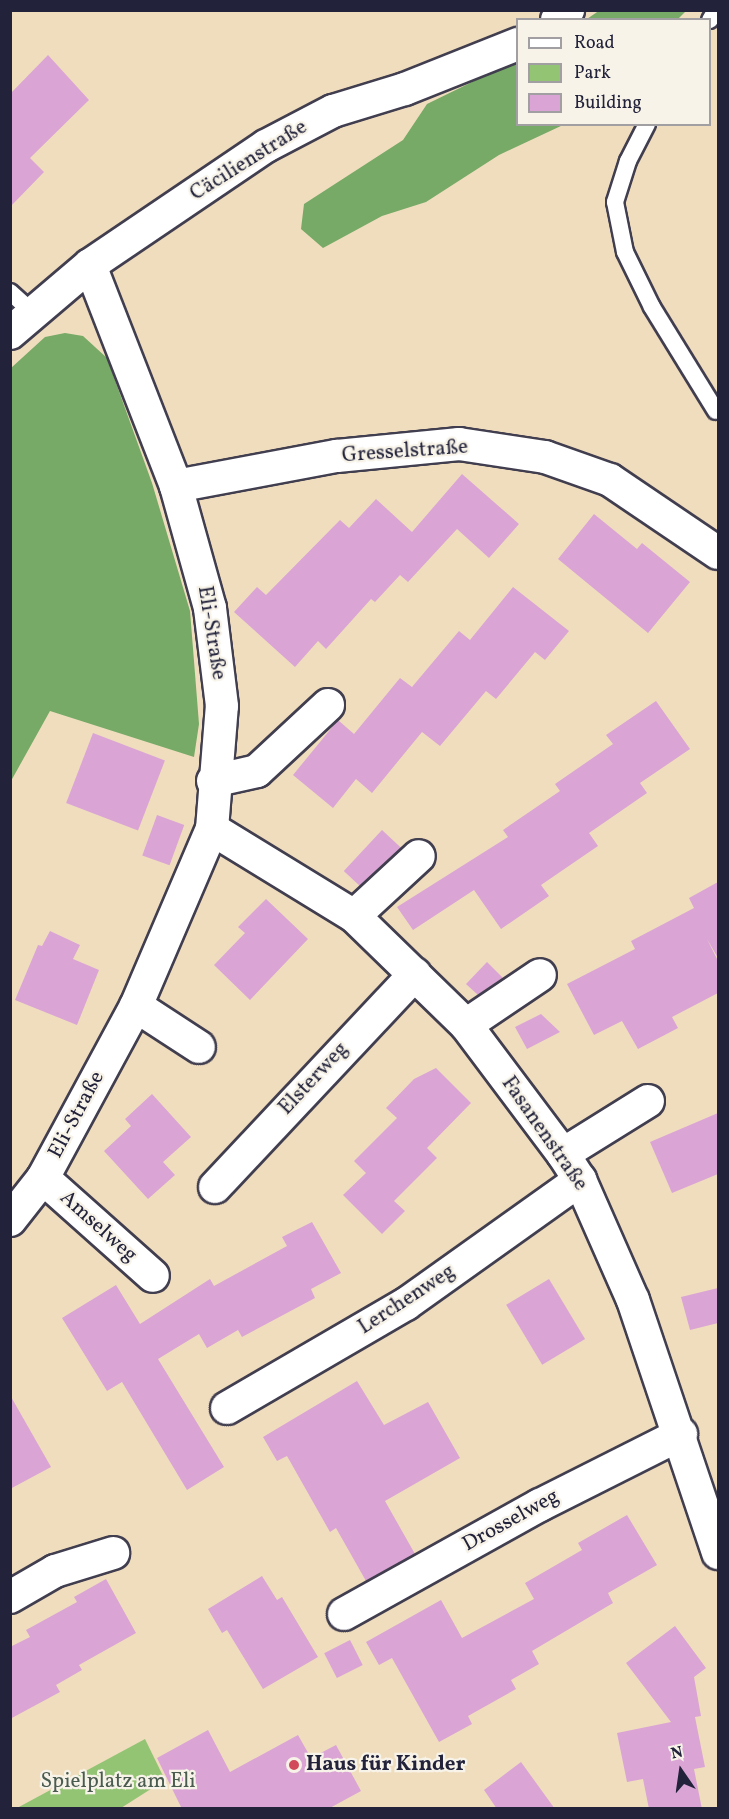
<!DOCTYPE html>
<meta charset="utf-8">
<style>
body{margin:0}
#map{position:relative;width:729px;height:1819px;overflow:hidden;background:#f0ddbe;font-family:Vollkorn,serif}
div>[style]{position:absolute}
.green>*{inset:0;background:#93c474}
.forest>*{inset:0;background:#76aa66}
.building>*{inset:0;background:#daa4d5;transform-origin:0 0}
.roads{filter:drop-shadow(2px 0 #413e4f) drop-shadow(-2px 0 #413e4f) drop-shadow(0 2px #413e4f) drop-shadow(0 -2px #413e4f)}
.lane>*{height:16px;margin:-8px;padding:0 8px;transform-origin:8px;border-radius:8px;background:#fff}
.street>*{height:32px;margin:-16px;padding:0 16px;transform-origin:16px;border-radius:16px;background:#fff}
.dots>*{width:16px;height:16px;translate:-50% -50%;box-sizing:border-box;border:3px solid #f7f3e8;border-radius:50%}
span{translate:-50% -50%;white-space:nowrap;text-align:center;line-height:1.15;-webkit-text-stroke:4.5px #f7f3e8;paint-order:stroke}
.street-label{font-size:21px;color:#22223b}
.poi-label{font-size:21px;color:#22223b;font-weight:700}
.left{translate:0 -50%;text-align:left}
.park-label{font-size:21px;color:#4a5b4f}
.frame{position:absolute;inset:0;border:12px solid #22223b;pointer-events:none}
.legend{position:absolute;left:516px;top:18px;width:195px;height:108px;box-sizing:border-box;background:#f7f3e8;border:2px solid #a29fa3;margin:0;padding:8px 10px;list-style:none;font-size:18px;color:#22223b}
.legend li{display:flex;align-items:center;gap:12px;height:30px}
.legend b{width:30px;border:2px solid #a29fa3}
.north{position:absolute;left:651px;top:1741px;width:60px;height:60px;-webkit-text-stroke:4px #f7f3e8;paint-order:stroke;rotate:347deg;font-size:16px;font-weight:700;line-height:24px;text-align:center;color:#22223b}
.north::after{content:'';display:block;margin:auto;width:21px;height:27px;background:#22223b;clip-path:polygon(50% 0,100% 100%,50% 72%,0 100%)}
</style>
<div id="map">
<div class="green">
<div style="clip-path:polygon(145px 1739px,165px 1780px,121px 1808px,17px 1808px)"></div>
</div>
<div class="forest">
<div style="clip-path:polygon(600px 10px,686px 10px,686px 11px,678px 19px,587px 19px)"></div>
<div style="clip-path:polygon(517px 60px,518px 124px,563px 125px,499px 155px,426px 202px,382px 216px,323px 248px,301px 229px,304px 204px,403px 140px,427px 104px)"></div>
<div style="clip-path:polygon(65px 333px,83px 336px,107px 358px,152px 483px,190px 611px,199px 724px,194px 757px,50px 711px,11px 781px,11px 368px,45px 337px)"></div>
</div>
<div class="building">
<div style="clip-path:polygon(48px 55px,89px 100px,30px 158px,44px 172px,11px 206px,11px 93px)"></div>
<div style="clip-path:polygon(462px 474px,519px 524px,489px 558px,457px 529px,408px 582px,400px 575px,375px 602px,371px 599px,326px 649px,318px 641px,295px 667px,234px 612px,257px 587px,266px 595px,340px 520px,349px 528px,376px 499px,412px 532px)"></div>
<div style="clip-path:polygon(594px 514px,637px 549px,642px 543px,690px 582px,648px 633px,558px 559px)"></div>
<div style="clip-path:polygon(513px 587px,569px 631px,545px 660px,535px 652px,496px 699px,486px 691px,440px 746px,422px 732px,372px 793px,356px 779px,333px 808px,293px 775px,338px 720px,354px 734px,400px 678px,412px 687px,459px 631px,470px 640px)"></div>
<div style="clip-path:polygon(656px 701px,690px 749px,640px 783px,647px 793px,589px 833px,598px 846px,541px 885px,549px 896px,501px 929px,474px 890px,413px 930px,397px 907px,508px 837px,503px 830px,560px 791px,555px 784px,613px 744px,606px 735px)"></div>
<div style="left:93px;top:733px;width:77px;height:75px;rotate:21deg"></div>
<div style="left:157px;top:815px;width:29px;height:43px;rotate:20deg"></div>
<div style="left:382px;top:830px;width:26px;height:56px;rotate:43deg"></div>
<div style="clip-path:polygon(718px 882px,718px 958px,707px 939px,718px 961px,718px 993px,672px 1017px,678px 1028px,638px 1049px,622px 1021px,594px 1035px,567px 984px,635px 949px,631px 941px,694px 908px,689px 898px)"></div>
<div style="clip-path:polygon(266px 899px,308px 939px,250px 1000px,214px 965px,245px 933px,238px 927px)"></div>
<div style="clip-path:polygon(50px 931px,80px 945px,73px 959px,99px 970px,77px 1025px,15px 1000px,38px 945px,42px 946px)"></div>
<div style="clip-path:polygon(487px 962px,503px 978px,478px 995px,466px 984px)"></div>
<div style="clip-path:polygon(541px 1014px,560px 1032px,527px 1049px,515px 1027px)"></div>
<div style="clip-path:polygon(436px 1068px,471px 1103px,427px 1148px,437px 1158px,394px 1201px,405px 1211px,382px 1234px,343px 1195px,366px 1173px,354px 1161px,397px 1118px,386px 1108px,414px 1079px)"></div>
<div style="clip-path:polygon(152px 1094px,191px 1137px,163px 1162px,175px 1175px,148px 1199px,104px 1151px,131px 1126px,125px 1119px)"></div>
<div style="clip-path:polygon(718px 1113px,718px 1174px,672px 1193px,650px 1142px)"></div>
<div style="clip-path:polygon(312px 1222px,341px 1273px,311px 1289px,315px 1298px,242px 1337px,238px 1330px,207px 1348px,199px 1334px,158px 1359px,224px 1467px,187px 1490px,122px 1382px,107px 1391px,62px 1318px,116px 1285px,140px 1324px,210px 1279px,214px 1286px,287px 1246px,282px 1237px)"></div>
<div style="left:549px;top:1279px;width:70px;height:50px;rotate:59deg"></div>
<div style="clip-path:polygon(718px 1288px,718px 1323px,690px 1330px,681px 1297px)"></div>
<div style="clip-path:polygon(357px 1381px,384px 1425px,428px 1402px,460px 1458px,385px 1501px,415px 1554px,366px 1581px,336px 1528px,330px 1532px,287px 1456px,277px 1461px,263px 1437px)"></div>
<div style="clip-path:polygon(10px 1395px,51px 1467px,10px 1489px)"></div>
<div style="clip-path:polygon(627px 1515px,657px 1565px,608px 1593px,613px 1603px,532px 1651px,539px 1664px,511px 1680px,516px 1689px,468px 1716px,472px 1724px,439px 1742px,392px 1658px,379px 1665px,366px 1642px,441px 1600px,462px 1638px,534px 1599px,525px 1583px,582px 1550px,578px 1543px)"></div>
<div style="clip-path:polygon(262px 1576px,277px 1600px,282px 1597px,318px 1657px,263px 1689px,227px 1630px,222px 1633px,208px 1609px)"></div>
<div style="clip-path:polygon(106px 1579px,136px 1633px,79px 1665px,82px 1670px,56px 1685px,60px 1692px,10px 1719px,10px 1647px,30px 1637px,26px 1630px,77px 1602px,74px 1597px)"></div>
<div style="clip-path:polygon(675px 1626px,706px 1668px,694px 1677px,701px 1716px,695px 1717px,705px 1767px,694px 1769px,702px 1809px,649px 1809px,643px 1779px,627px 1782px,617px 1733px,671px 1722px,626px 1663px)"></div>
<div style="left:350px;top:1640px;width:28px;height:29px;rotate:63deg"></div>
<div style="clip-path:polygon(208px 1730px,230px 1772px,298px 1735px,311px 1758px,336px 1745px,361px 1791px,328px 1809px,182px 1809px,157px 1758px)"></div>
<div style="clip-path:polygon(521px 1762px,555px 1809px,497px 1809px,484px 1790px)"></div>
</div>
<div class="roads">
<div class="lane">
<div style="left:710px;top:20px;width:12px;rotate:-59deg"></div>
<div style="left:647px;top:124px;width:42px;rotate:117.2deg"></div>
<div style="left:628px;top:161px;width:43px;rotate:107.6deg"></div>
<div style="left:615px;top:202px;width:51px;rotate:78.7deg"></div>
<div style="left:625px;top:252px;width:61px;rotate:63.9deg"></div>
<div style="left:652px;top:307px;width:122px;rotate:58.4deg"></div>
<div style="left:10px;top:292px;width:28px;rotate:42deg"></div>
</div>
<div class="street">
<div style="left:557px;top:20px;width:15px;rotate:-42deg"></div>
<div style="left:10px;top:333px;width:105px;rotate:-40.4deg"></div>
<div style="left:90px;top:265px;width:212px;rotate:-34.1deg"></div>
<div style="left:266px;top:146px;width:76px;rotate:-27.6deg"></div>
<div style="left:333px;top:111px;width:75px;rotate:-17deg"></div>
<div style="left:405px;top:89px;width:122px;rotate:-21.7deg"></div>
<div style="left:176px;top:486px;width:164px;rotate:-10.6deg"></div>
<div style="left:337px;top:456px;width:123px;rotate:-5.6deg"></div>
<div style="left:459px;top:444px;width:87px;rotate:8.6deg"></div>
<div style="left:545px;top:457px;width:69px;rotate:19.5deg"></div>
<div style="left:610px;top:480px;width:130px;rotate:34.1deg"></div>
<div style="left:213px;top:781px;width:45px;rotate:-12.8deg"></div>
<div style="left:257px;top:771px;width:97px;rotate:-42.9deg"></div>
<div style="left:212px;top:829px;width:167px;rotate:31.5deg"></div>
<div style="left:354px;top:916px;width:156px;rotate:44.2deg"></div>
<div style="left:466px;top:1025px;width:161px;rotate:53.1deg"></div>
<div style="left:563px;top:1154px;width:31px;rotate:57deg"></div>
<div style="left:580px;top:1180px;width:131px;rotate:66.2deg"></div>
<div style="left:633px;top:1300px;width:267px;rotate:71.4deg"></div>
<div style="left:354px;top:916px;width:88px;rotate:-42.7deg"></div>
<div style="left:136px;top:1006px;width:75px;rotate:33.1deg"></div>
<div style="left:466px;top:1025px;width:89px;rotate:-34deg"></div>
<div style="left:563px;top:1154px;width:100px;rotate:-31.9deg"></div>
<div style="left:43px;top:1178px;width:147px;rotate:41.7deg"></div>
<div style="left:215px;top:1187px;width:292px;rotate:-46.8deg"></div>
<div style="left:10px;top:1220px;width:53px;rotate:-51.8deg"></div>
<div style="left:43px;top:1178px;width:196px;rotate:-61.6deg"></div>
<div style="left:136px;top:1006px;width:193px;rotate:-66.8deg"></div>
<div style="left:212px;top:829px;width:123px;rotate:-85.4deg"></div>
<div style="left:222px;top:706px;width:99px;rotate:-97deg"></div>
<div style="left:210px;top:608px;width:127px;rotate:-105.6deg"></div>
<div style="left:176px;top:486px;width:237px;rotate:-111.3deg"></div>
<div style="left:227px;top:1408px;width:207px;rotate:-30.2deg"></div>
<div style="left:406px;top:1304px;width:214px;rotate:-35.5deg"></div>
<div style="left:10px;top:1597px;width:52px;rotate:-30deg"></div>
<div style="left:55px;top:1571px;width:61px;rotate:-17.2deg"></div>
<div style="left:344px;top:1614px;width:224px;rotate:-29.1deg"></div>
<div style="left:540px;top:1505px;width:158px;rotate:-26.7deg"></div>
</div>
</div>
<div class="dots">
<div style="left:294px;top:1765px;background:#d1495b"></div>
</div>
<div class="street-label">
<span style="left:249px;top:161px;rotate:-32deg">Cäcilienstraße</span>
<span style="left:405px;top:452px;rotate:-4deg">Gresselstraße</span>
<span style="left:211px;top:633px;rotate:81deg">Eli-Straße</span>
<span style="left:314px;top:1079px;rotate:-47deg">Elsterweg</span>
<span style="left:77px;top:1115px;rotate:-62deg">Eli-Straße</span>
<span style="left:544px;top:1134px;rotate:55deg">Fasanenstraße</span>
<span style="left:98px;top:1227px;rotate:42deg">Amselweg</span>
<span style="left:407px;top:1300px;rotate:-33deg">Lerchenweg</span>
<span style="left:511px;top:1521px;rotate:-29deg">Drosselweg</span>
</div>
<div class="poi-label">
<span class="left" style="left:306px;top:1765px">Haus für Kinder</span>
</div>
<div class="park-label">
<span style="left:118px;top:1782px">Spielplatz am Eli</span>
</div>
<div class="frame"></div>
<ul class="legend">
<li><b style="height:8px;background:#fff"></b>Road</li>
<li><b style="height:16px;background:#93c474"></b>Park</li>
<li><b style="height:16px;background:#daa4d5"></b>Building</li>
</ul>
<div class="north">N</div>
</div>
